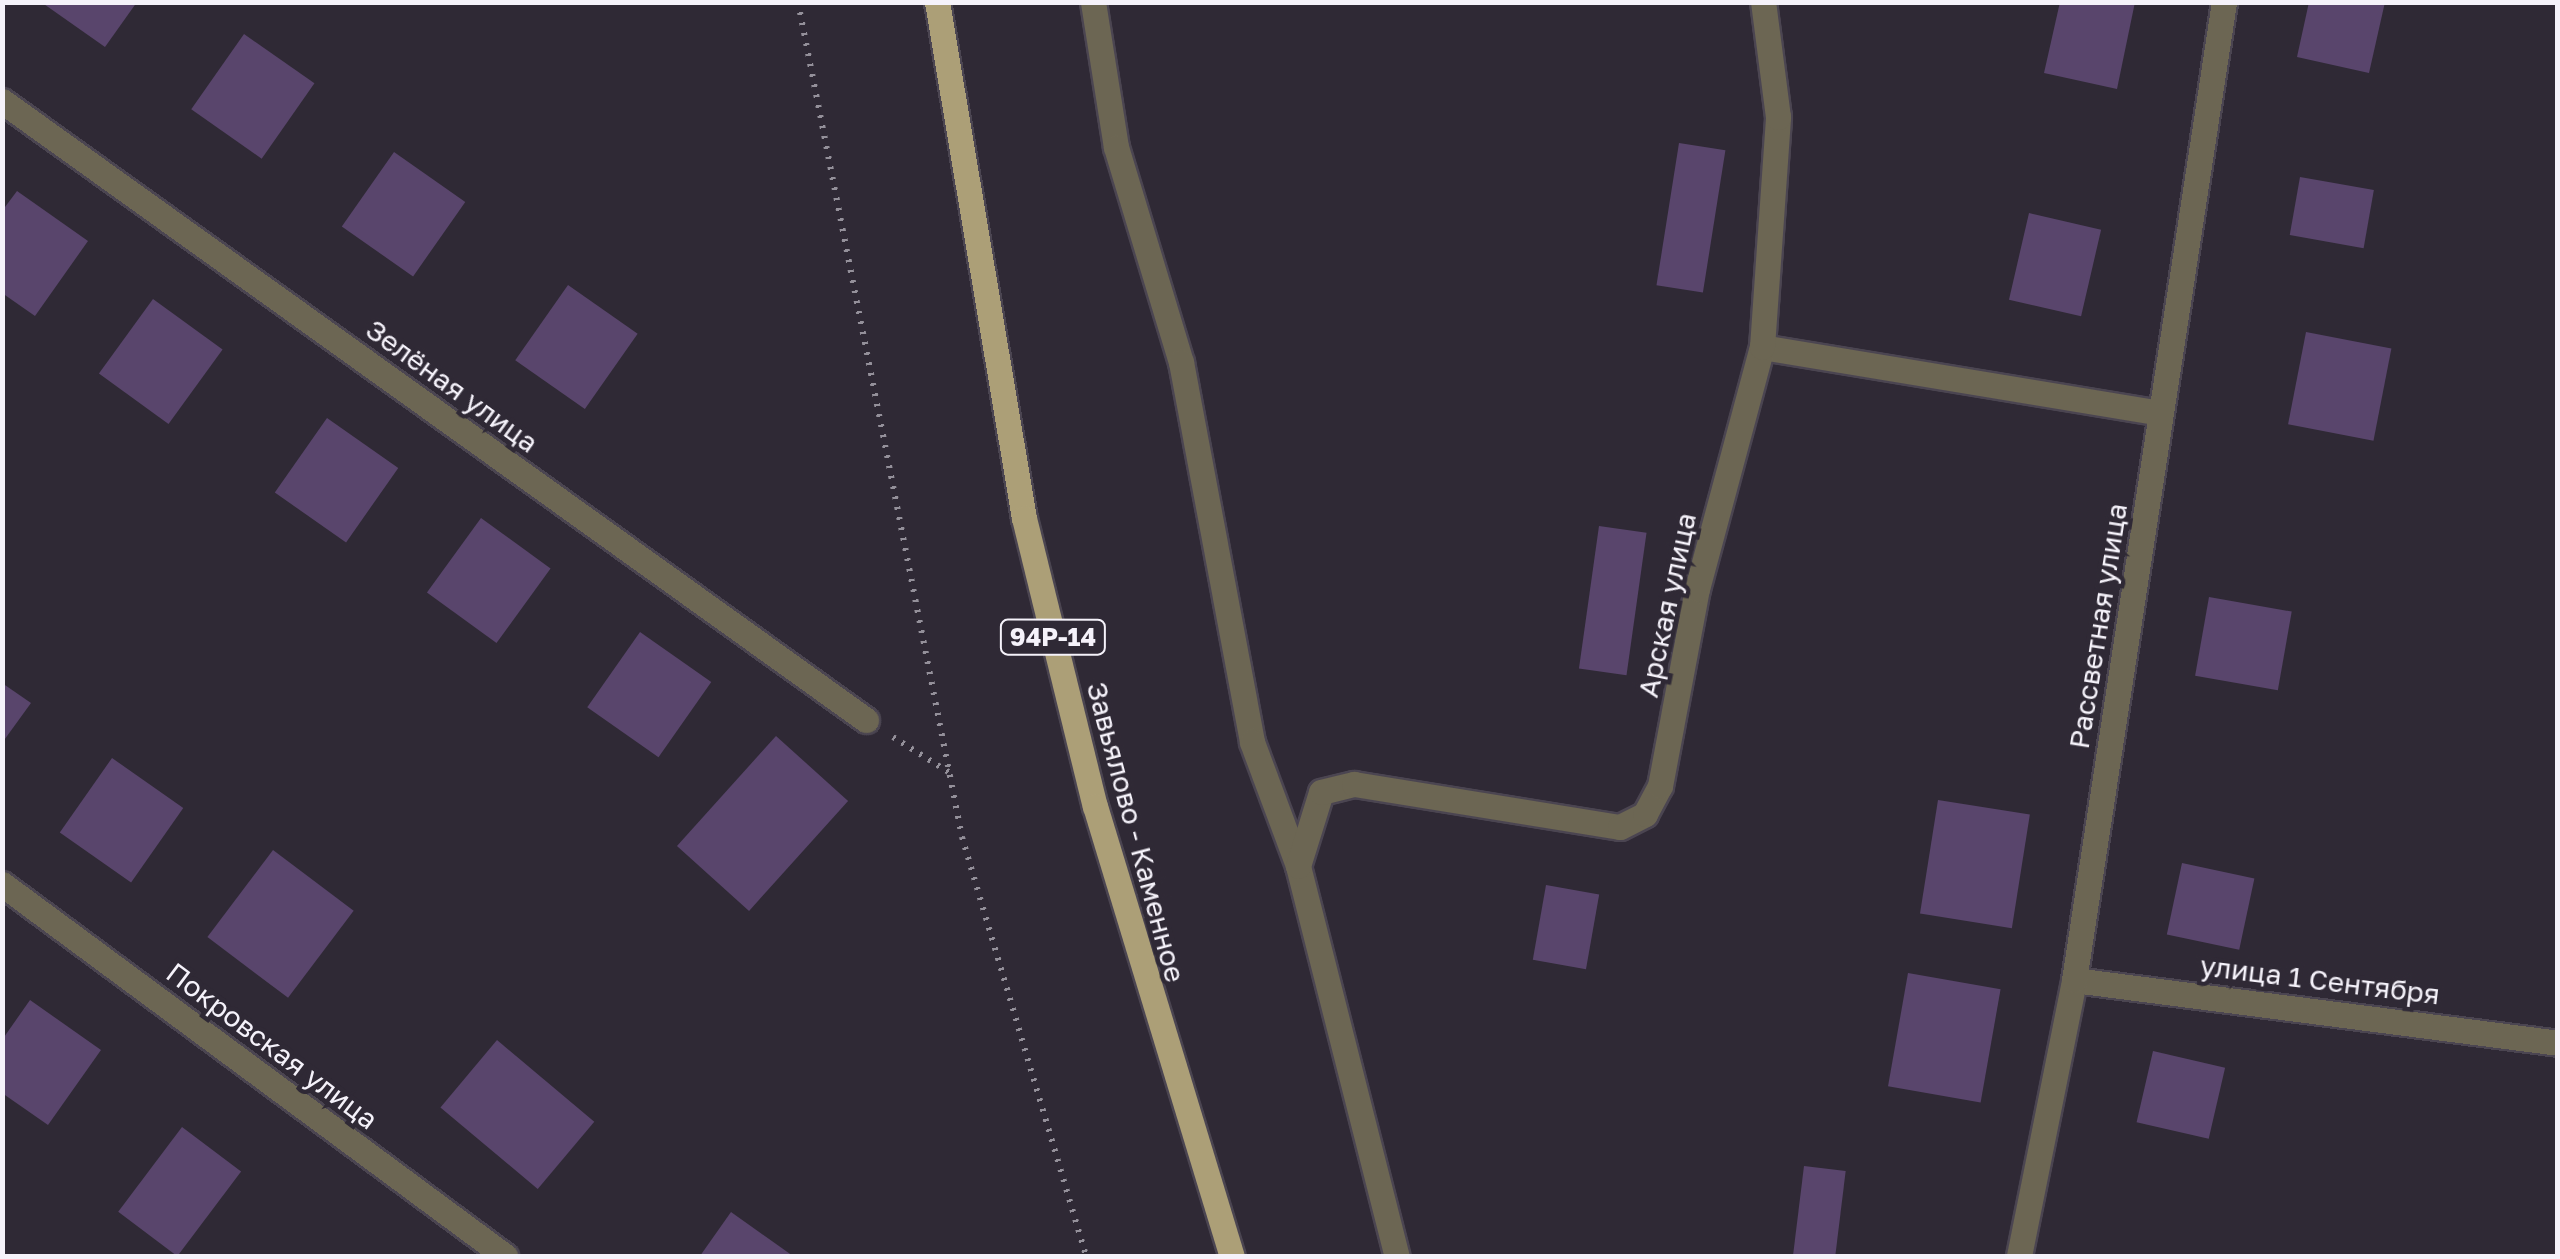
<!DOCTYPE html>
<meta charset="utf-8">
<style>
body{margin:0}
#map{position:relative;width:2560px;height:1259px;overflow:hidden;background:#2f2935;font-family:"Golos Text",sans-serif}
div>[style]{position:absolute}
.building>*{inset:0;background:#59456c;transform-origin:0 0}
.path>*{height:6px;margin-top:-3px;transform-origin:0;background:repeating-linear-gradient(90deg,#94909a 0 2.5px,transparent 0 10.5px)}
.roads{filter:drop-shadow(2px 0 #4b4551) drop-shadow(-2px 0 #4b4551) drop-shadow(0 2px #4b4551) drop-shadow(0 -2px #4b4551)}
.lane>*{height:25px;margin:-12.5px;padding:0 12.5px;transform-origin:12.5px;border-radius:12.5px;background:#6c6653}
.street>*{height:25px;margin:-12.5px;padding:0 12.5px;transform-origin:12.5px;border-radius:12.5px;background:#6c6653}
.primary>*{height:25px;margin:-12.5px;padding:0 12.5px;transform-origin:12.5px;border-radius:12.5px;background:#ac9f77}
span{translate:-50% -50%;white-space:nowrap;text-align:center;line-height:1.15;-webkit-text-stroke:9px #2f2935;paint-order:stroke}
.shield-label span{padding:2px 8px;background:#2f2935;border:2px solid;border-radius:8px;-webkit-text-stroke-width:0}
.shield-label{font-size:25px;color:#f5f2fa;font-weight:700}
.street-label{font-size:28px;color:#f5f2fa}
.frame{position:absolute;inset:0;border:5px solid #f5f2fa;pointer-events:none}
</style>
<div id="map">
<div class="building">
<div style="clip-path:polygon(41px 2px,137px 2px,105px 47px)"></div>
<div style="clip-path:polygon(2060px 2px,2135px 2px,2117px 89px,2044px 73px)"></div>
<div style="clip-path:polygon(2309px 2px,2385px 2px,2369px 73px,2297px 57px)"></div>
<div style="left:244px;top:34px;width:86px;height:92px;rotate:35deg"></div>
<div style="left:1679px;top:143px;width:47px;height:144px;rotate:9deg"></div>
<div style="left:394px;top:152px;width:87px;height:91px;rotate:35deg"></div>
<div style="left:2300px;top:177px;width:75px;height:59px;rotate:10deg"></div>
<div style="clip-path:polygon(17px 191px,88px 241px,35px 316px,2px 293px,2px 211px)"></div>
<div style="left:2029px;top:213px;width:74px;height:89px;rotate:13deg"></div>
<div style="left:568px;top:285px;width:85px;height:92px;rotate:35deg"></div>
<div style="left:153px;top:299px;width:86px;height:92px;rotate:36deg"></div>
<div style="left:2306px;top:332px;width:87px;height:94px;rotate:11deg"></div>
<div style="left:327px;top:418px;width:87px;height:91px;rotate:35deg"></div>
<div style="left:481px;top:518px;width:86px;height:92px;rotate:36deg"></div>
<div style="left:1599px;top:526px;width:48px;height:144px;rotate:8deg"></div>
<div style="left:2209px;top:597px;width:84px;height:80px;rotate:10deg"></div>
<div style="left:640px;top:632px;width:87px;height:92px;rotate:35deg"></div>
<div style="clip-path:polygon(2px 683px,31px 703px,2px 743px)"></div>
<div style="left:776px;top:736px;width:97px;height:148px;rotate:42deg"></div>
<div style="left:112px;top:758px;width:87px;height:91px;rotate:35deg"></div>
<div style="left:1938px;top:800px;width:93px;height:115px;rotate:9deg"></div>
<div style="left:273px;top:850px;width:101px;height:109px;rotate:37deg"></div>
<div style="left:2182px;top:863px;width:74px;height:73px;rotate:12deg"></div>
<div style="left:1546px;top:885px;width:54px;height:76px;rotate:10deg"></div>
<div style="left:1908px;top:973px;width:94px;height:115px;rotate:10deg"></div>
<div style="clip-path:polygon(30px 1000px,101px 1050px,48px 1125px,2px 1093px,2px 1040px)"></div>
<div style="left:497px;top:1040px;width:127px;height:88px;rotate:40deg"></div>
<div style="left:2153px;top:1051px;width:74px;height:73px;rotate:13deg"></div>
<div style="left:182px;top:1127px;width:74px;height:106px;rotate:37deg"></div>
<div style="left:1804px;top:1166px;width:42px;height:91px;rotate:7deg"></div>
<div style="clip-path:polygon(731px 1212px,793px 1256px,700px 1256px)"></div>
</div>
<div class="path">
<div style="left:798px;top:2px;width:851px;rotate:78.89deg"></div>
<div style="left:962px;top:837px;width:437px;rotate:73.5deg"></div>
<div style="left:893px;top:737px;width:67px;rotate:32.3deg"></div>
</div>
<div class="roads">
<div class="lane">
<div style="left:1093px;top:2px;width:147px;rotate:81deg"></div>
<div style="left:1116px;top:147px;width:225px;rotate:73.2deg"></div>
<div style="left:1181px;top:362px;width:387px;rotate:79.4deg"></div>
<div style="left:1252px;top:742px;width:132px;rotate:69.6deg"></div>
<div style="left:1298px;top:866px;width:402px;rotate:75.8deg"></div>
</div>
<div class="street">
<div style="left:2px;top:101px;width:1063px;rotate:35.62deg"></div>
<div style="left:1762px;top:347px;width:404px;rotate:9.4deg"></div>
<div style="left:1298px;top:866px;width:77px;rotate:-72.7deg"></div>
<div style="left:1321px;top:792px;width:34px;rotate:-14deg"></div>
<div style="left:1354px;top:784px;width:269px;rotate:9.2deg"></div>
<div style="left:1620px;top:827px;width:28px;rotate:-27deg"></div>
<div style="left:1645px;top:814px;width:32px;rotate:-62deg"></div>
<div style="left:1660px;top:786px;width:200px;rotate:-79.4deg"></div>
<div style="left:1697px;top:589px;width:251px;rotate:-75deg"></div>
<div style="left:1762px;top:347px;width:231px;rotate:-86deg"></div>
<div style="left:1778px;top:117px;width:116px;rotate:-97.4deg"></div>
<div style="left:2px;top:884px;width:626px;rotate:36.49deg"></div>
<div style="left:2074px;top:980px;width:488px;rotate:7.4deg"></div>
<div style="left:2019px;top:1256px;width:281px;rotate:-78.7deg"></div>
<div style="left:2074px;top:980px;width:989px;rotate:-81.28deg"></div>
</div>
<div class="primary">
<div style="left:937px;top:2px;width:523px;rotate:80.43deg"></div>
<div style="left:1024px;top:518px;width:297px;rotate:76.2deg"></div>
<div style="left:1095px;top:806px;width:470px;rotate:73.1deg"></div>
</div>
</div>
<div class="shield-label">
<span style="left:1053px;top:637px">94Р-14</span>
</div>
<div class="street-label">
<span style="left:452px;top:386px;rotate:36deg">Зелёная улица</span>
<span style="left:1667px;top:605px;rotate:-78deg">Арская улица</span>
<span style="left:2098px;top:626px;rotate:-81deg">Рассветная улица</span>
<span style="left:1136px;top:832px;rotate:75deg">Завьялово - Каменное</span>
<span style="left:2320px;top:980px;rotate:7deg">улица 1 Сентября</span>
<span style="left:272px;top:1046px;rotate:37deg">Покровская улица</span>
</div>
<div class="frame"></div>
</div>
